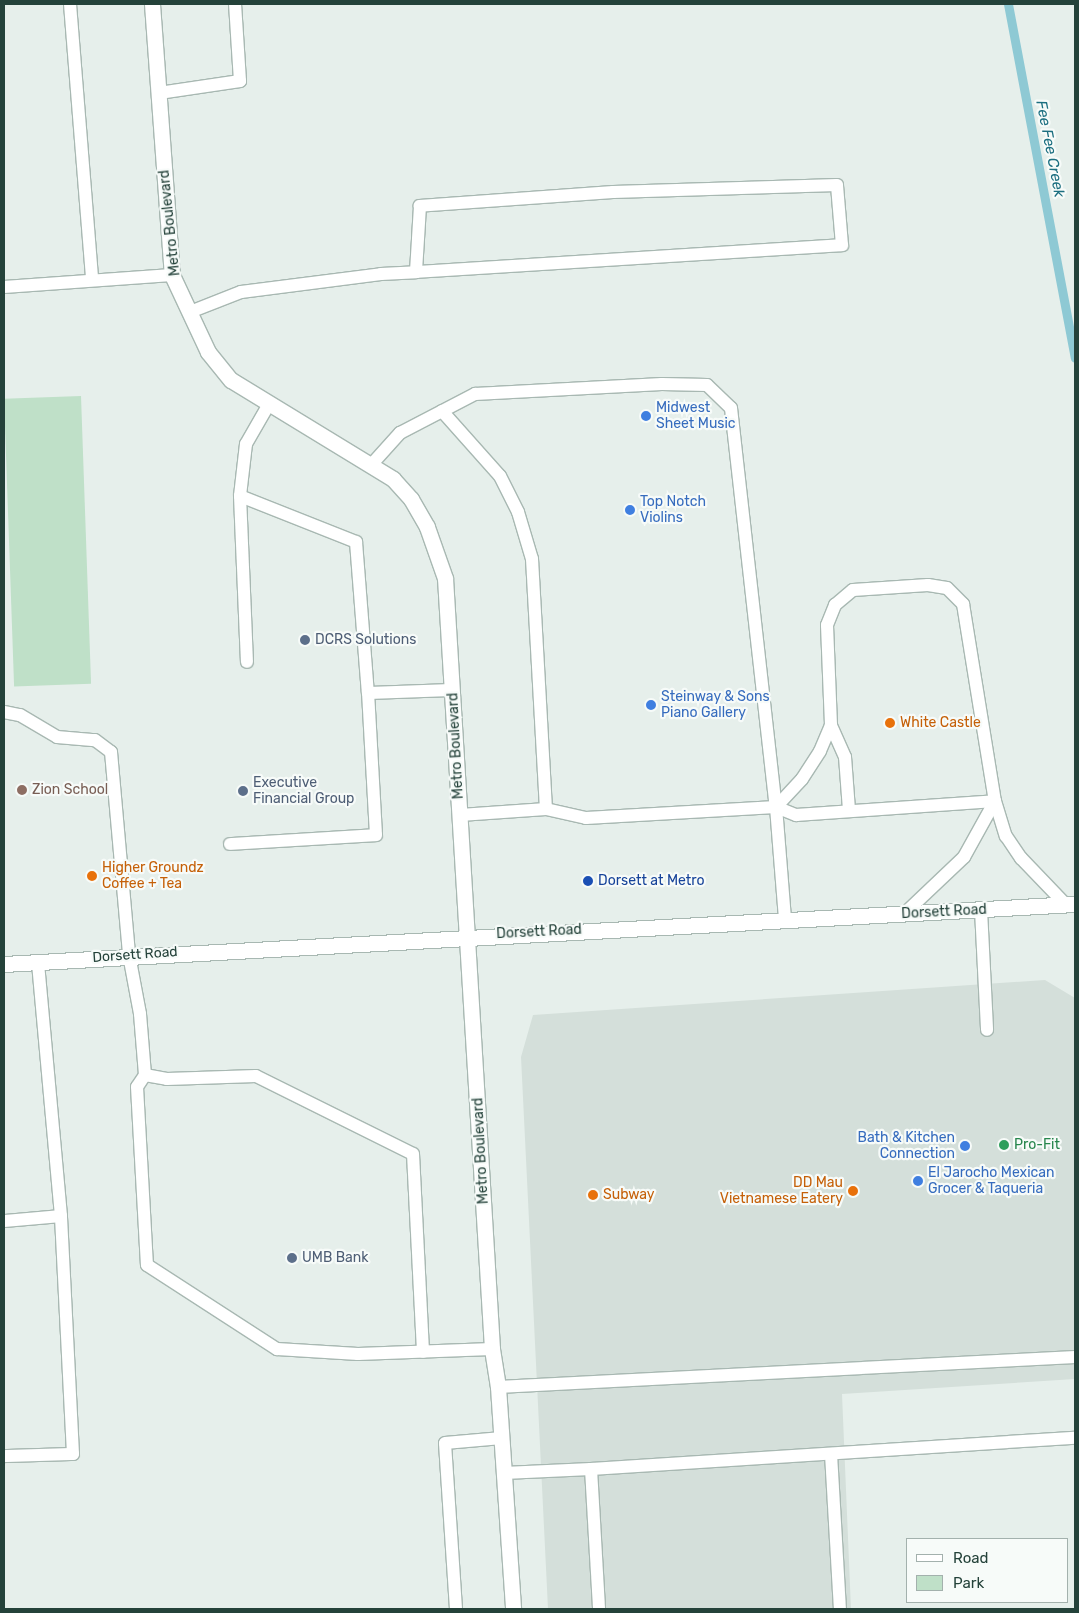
<!DOCTYPE html>
<style>
body{margin:0}
#map{position:relative;width:1079px;height:1613px;overflow:hidden;background:#e6efeb;font-family:Rubik,sans-serif}
div>[style]{position:absolute}
.built>*{inset:0;background:#d4dfda}
.green>*{inset:0;background:#bfe0c8;transform-origin:0 0}
.stream>*{height:9px;margin:-4.5px;padding:0 4.5px;transform-origin:4.5px;border-radius:4.5px;background:#8ec9d4}
.roads{filter:drop-shadow(1px 0 #a8b8b2) drop-shadow(-1px 0 #a8b8b2) drop-shadow(0 1px #a8b8b2) drop-shadow(0 -1px #a8b8b2)}
.lane>*{height:12px;margin:-6px;padding:0 6px;transform-origin:6px;border-radius:6px;background:#fff}
.street>*{height:15px;margin:-7.5px;padding:0 7.5px;transform-origin:7.5px;border-radius:7.5px;background:#fff}
.secondary>*{height:15px;margin:-7.5px;padding:0 7.5px;transform-origin:7.5px;border-radius:7.5px;background:#fff}
.dots>*{width:14px;height:14px;translate:-50% -50%;box-sizing:border-box;border:2px solid #f7fbf9;border-radius:50%}
span{translate:-50% -50%;white-space:nowrap;text-align:center;line-height:1.15;-webkit-text-stroke:4.5px #f7fbf9;paint-order:stroke}
.street-label{font-size:14px;color:#24423a}
.shop-label{font-size:14px;color:#366cbe}
.left{translate:0 -50%;text-align:left}
.right{translate:-100% -50%;text-align:right}
.service-label{font-size:14px;color:#4e5e75}
.food-label{font-size:14px;color:#c56008}
.education-label{font-size:14px;color:#785e54}
.transit-label{font-size:14px;color:#164399}
.leisure-label{font-size:14px;color:#27864d}
.water-label{font-size:15px;color:#1c6f80;font-style:italic}
.frame{position:absolute;inset:0;border:5px solid #24423a;pointer-events:none}
.legend{position:absolute;left:906px;top:1538px;width:162px;height:65px;box-sizing:border-box;background:#f7fbf9;border:1px solid #a3b1ad;margin:0;padding:6px 9px;list-style:none;font-size:15px;color:#24423a}
.legend li{display:flex;align-items:center;gap:10px;height:25px}
.legend b{width:25px;border:1px solid #a3b1ad}
</style>
<div id="map">
<div class="built">
<div style="clip-path:polygon(1045px 980px,1075px 998px,1075px 1379px,842px 1394px,851px 1609px,548px 1609px,521px 1057px,533px 1015px)"></div>
</div>
<div class="green">
<div style="left:81px;top:396px;width:288px;height:77px;rotate:88deg"></div>
</div>
<div class="stream">
<div style="left:1008px;top:4px;width:360px;rotate:79.3deg"></div>
</div>
<div class="roads">
<div class="lane">
<div style="left:70px;top:4px;width:277px;rotate:85.4deg"></div>
<div style="left:159px;top:93px;width:82px;rotate:-8.4deg"></div>
<div style="left:240px;top:81px;width:77px;rotate:-93.7deg"></div>
<div style="left:4px;top:287px;width:168px;rotate:-4.1deg"></div>
<div style="left:190px;top:312px;width:55px;rotate:-21.4deg"></div>
<div style="left:241px;top:292px;width:141px;rotate:-7.3deg"></div>
<div style="left:381px;top:274px;width:35px;rotate:-3deg"></div>
<div style="left:416px;top:272px;width:427px;rotate:-3.6deg"></div>
<div style="left:842px;top:245px;width:60px;rotate:-94.8deg"></div>
<div style="left:837px;top:185px;width:224px;rotate:178.2deg"></div>
<div style="left:613px;top:192px;width:194px;rotate:175.9deg"></div>
<div style="left:420px;top:206px;width:66px;rotate:93.5deg"></div>
<div style="left:269px;top:404px;width:46px;rotate:119.9deg"></div>
<div style="left:246px;top:444px;width:52px;rotate:96.6deg"></div>
<div style="left:240px;top:496px;width:125px;rotate:21.6deg"></div>
<div style="left:356px;top:542px;width:151px;rotate:85.5deg"></div>
<div style="left:442px;top:411px;width:87px;rotate:48.3deg"></div>
<div style="left:500px;top:476px;width:40px;rotate:63.4deg"></div>
<div style="left:518px;top:512px;width:49px;rotate:73.4deg"></div>
<div style="left:532px;top:559px;width:250px;rotate:86.8deg"></div>
<div style="left:546px;top:809px;width:86px;rotate:176deg"></div>
<div style="left:372px;top:464px;width:42px;rotate:-47.9deg"></div>
<div style="left:400px;top:433px;width:85px;rotate:-27.5deg"></div>
<div style="left:475px;top:394px;width:187px;rotate:-3.1deg"></div>
<div style="left:662px;top:384px;width:45px;rotate:1.3deg"></div>
<div style="left:707px;top:385px;width:33px;rotate:44deg"></div>
<div style="left:731px;top:408px;width:402px;rotate:83.6deg"></div>
<div style="left:776px;top:807px;width:113px;rotate:85.4deg"></div>
<div style="left:240px;top:496px;width:166px;rotate:87.6deg"></div>
<div style="left:4px;top:712px;width:16px;rotate:11deg"></div>
<div style="left:20px;top:715px;width:43px;rotate:30.7deg"></div>
<div style="left:57px;top:737px;width:38px;rotate:5deg"></div>
<div style="left:95px;top:740px;width:20px;rotate:37deg"></div>
<div style="left:111px;top:752px;width:204px;rotate:84.9deg"></div>
<div style="left:129px;top:955px;width:60px;rotate:79.4deg"></div>
<div style="left:140px;top:1014px;width:61px;rotate:85.3deg"></div>
<div style="left:145px;top:1075px;width:14px;rotate:124deg"></div>
<div style="left:137px;top:1087px;width:178px;rotate:86.8deg"></div>
<div style="left:147px;top:1265px;width:155px;rotate:32.9deg"></div>
<div style="left:277px;top:1349px;width:81px;rotate:3.5deg"></div>
<div style="left:358px;top:1354px;width:134px;rotate:-2.1deg"></div>
<div style="left:776px;top:807px;width:38px;rotate:-47deg"></div>
<div style="left:802px;top:779px;width:33px;rotate:-57deg"></div>
<div style="left:820px;top:751px;width:28px;rotate:-67deg"></div>
<div style="left:546px;top:809px;width:41px;rotate:12.7deg"></div>
<div style="left:586px;top:818px;width:190px;rotate:-3.3deg"></div>
<div style="left:776px;top:807px;width:22px;rotate:22deg"></div>
<div style="left:796px;top:815px;width:199px;rotate:-4deg"></div>
<div style="left:849px;top:810px;width:53px;rotate:-94.3deg"></div>
<div style="left:845px;top:757px;width:35px;rotate:-114deg"></div>
<div style="left:831px;top:725px;width:100px;rotate:-92.3deg"></div>
<div style="left:827px;top:625px;width:22px;rotate:-68deg"></div>
<div style="left:835px;top:605px;width:23px;rotate:-40deg"></div>
<div style="left:853px;top:590px;width:75px;rotate:-3.8deg"></div>
<div style="left:928px;top:585px;width:19px;rotate:9deg"></div>
<div style="left:947px;top:588px;width:23px;rotate:45deg"></div>
<div style="left:963px;top:604px;width:200px;rotate:80.8deg"></div>
<div style="left:995px;top:801px;width:37px;rotate:73deg"></div>
<div style="left:1006px;top:836px;width:27px;rotate:56deg"></div>
<div style="left:1021px;top:858px;width:65px;rotate:46.2deg"></div>
<div style="left:230px;top:844px;width:146px;rotate:-3.5deg"></div>
<div style="left:376px;top:835px;width:142px;rotate:-93.2deg"></div>
<div style="left:368px;top:693px;width:84px;rotate:-2deg"></div>
<div style="left:981px;top:910px;width:120px;rotate:87.1deg"></div>
<div style="left:904px;top:914px;width:83px;rotate:-43.5deg"></div>
<div style="left:964px;top:857px;width:64px;rotate:-61deg"></div>
<div style="left:145px;top:1075px;width:22px;rotate:10deg"></div>
<div style="left:167px;top:1079px;width:89px;rotate:-1.9deg"></div>
<div style="left:256px;top:1076px;width:175px;rotate:26.4deg"></div>
<div style="left:413px;top:1154px;width:198px;rotate:87.1deg"></div>
<div style="left:4px;top:1221px;width:57px;rotate:-5deg"></div>
<div style="left:498px;top:1387px;width:578px;rotate:-2.98deg"></div>
<div style="left:831px;top:1454px;width:155px;rotate:86.7deg"></div>
<div style="left:4px;top:1456px;width:69px;rotate:-1.7deg"></div>
<div style="left:73px;top:1454px;width:238px;rotate:-92.9deg"></div>
<div style="left:61px;top:1216px;width:255px;rotate:-95.2deg"></div>
<div style="left:591px;top:1469px;width:485px;rotate:-3.7deg"></div>
<div style="left:504px;top:1473px;width:87px;rotate:-2.6deg"></div>
<div style="left:591px;top:1469px;width:140px;rotate:86.7deg"></div>
<div style="left:456px;top:1609px;width:166px;rotate:-93.8deg"></div>
<div style="left:445px;top:1443px;width:57px;rotate:-5deg"></div>
</div>
<div class="street">
<div style="left:152px;top:4px;width:272px;rotate:85.8deg"></div>
<div style="left:172px;top:275px;width:85px;rotate:64.9deg"></div>
<div style="left:208px;top:352px;width:36px;rotate:51deg"></div>
<div style="left:231px;top:380px;width:190px;rotate:31.4deg"></div>
<div style="left:393px;top:479px;width:27px;rotate:48deg"></div>
<div style="left:411px;top:499px;width:32px;rotate:60deg"></div>
<div style="left:427px;top:527px;width:54px;rotate:70.6deg"></div>
<div style="left:445px;top:578px;width:772px;rotate:86.51deg"></div>
<div style="left:492px;top:1349px;width:38px;rotate:81deg"></div>
<div style="left:498px;top:1387px;width:223px;rotate:86.1deg"></div>
</div>
<div class="secondary">
<div style="left:4px;top:964px;width:1073px;rotate:-3.21deg"></div>
</div>
</div>
<div class="dots">
<div style="left:646px;top:416px;background:#3f7fe0"></div>
<div style="left:630px;top:510px;background:#3f7fe0"></div>
<div style="left:305px;top:640px;background:#5c6f8a"></div>
<div style="left:651px;top:705px;background:#3f7fe0"></div>
<div style="left:890px;top:723px;background:#e8710a"></div>
<div style="left:22px;top:790px;background:#8d6e63"></div>
<div style="left:243px;top:791px;background:#5c6f8a"></div>
<div style="left:92px;top:876px;background:#e8710a"></div>
<div style="left:588px;top:881px;background:#1a4fb4"></div>
<div style="left:1004px;top:1145px;background:#2e9e5b"></div>
<div style="left:965px;top:1146px;background:#3f7fe0"></div>
<div style="left:918px;top:1181px;background:#3f7fe0"></div>
<div style="left:853px;top:1191px;background:#e8710a"></div>
<div style="left:593px;top:1195px;background:#e8710a"></div>
<div style="left:292px;top:1258px;background:#5c6f8a"></div>
</div>
<div class="street-label">
<span style="left:170px;top:223px;rotate:-96deg">Metro Boulevard</span>
<span style="left:456px;top:746px;rotate:-93deg">Metro Boulevard</span>
<span style="left:944px;top:912px;rotate:-3deg">Dorsett Road</span>
<span style="left:539px;top:932px;rotate:-3deg">Dorsett Road</span>
<span style="left:135px;top:955px;rotate:-4deg">Dorsett Road</span>
<span style="left:481px;top:1151px;rotate:-93deg">Metro Boulevard</span>
</div>
<div class="shop-label">
<span class="left" style="left:656px;top:416px">Midwest<br>Sheet Music</span>
<span class="left" style="left:640px;top:510px">Top Notch<br>Violins</span>
<span class="left" style="left:661px;top:705px">Steinway &amp; Sons<br>Piano Gallery</span>
<span class="right" style="left:955px;top:1146px">Bath &amp; Kitchen<br>Connection</span>
<span class="left" style="left:928px;top:1181px">El Jarocho Mexican<br>Grocer &amp; Taqueria</span>
</div>
<div class="service-label">
<span class="left" style="left:315px;top:640px">DCRS Solutions</span>
<span class="left" style="left:253px;top:791px">Executive<br>Financial Group</span>
<span class="left" style="left:302px;top:1258px">UMB Bank</span>
</div>
<div class="food-label">
<span class="left" style="left:900px;top:723px">White Castle</span>
<span class="left" style="left:102px;top:876px">Higher Groundz<br>Coffee + Tea</span>
<span class="right" style="left:843px;top:1191px">DD Mau<br>Vietnamese Eatery</span>
<span class="left" style="left:603px;top:1195px">Subway</span>
</div>
<div class="education-label">
<span class="left" style="left:32px;top:790px">Zion School</span>
</div>
<div class="transit-label">
<span class="left" style="left:598px;top:881px">Dorsett at Metro</span>
</div>
<div class="leisure-label">
<span class="left" style="left:1014px;top:1145px">Pro-Fit</span>
</div>
<div class="water-label">
<span style="left:1050px;top:149px;rotate:79deg">Fee Fee Creek</span>
</div>
<div class="frame"></div>
<ul class="legend">
<li><b style="height:6px;background:#fff"></b>Road</li>
<li><b style="height:14px;background:#bfe0c8"></b>Park</li>
</ul>
</div>
